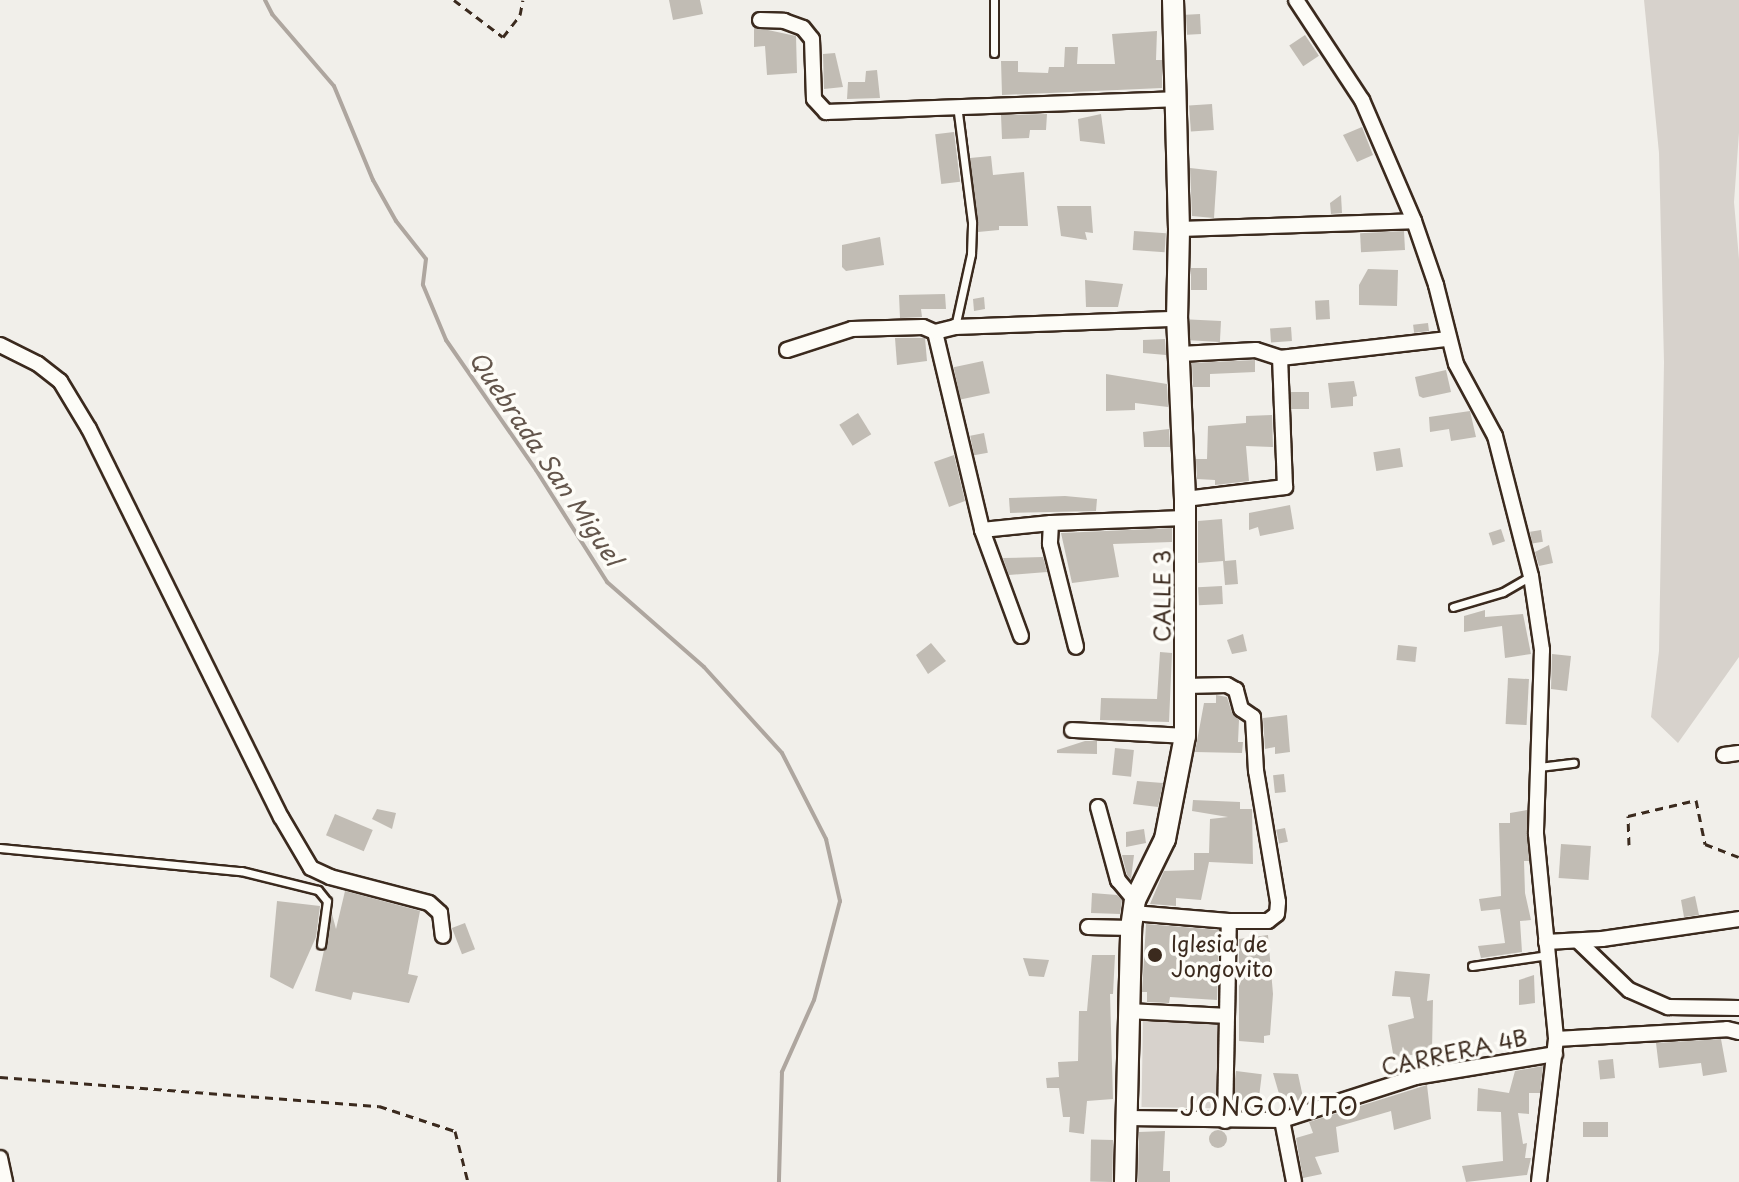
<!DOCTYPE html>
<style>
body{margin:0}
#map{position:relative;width:1739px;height:1182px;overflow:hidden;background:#f1efea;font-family:"Playpen Sans",sans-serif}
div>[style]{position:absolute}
.green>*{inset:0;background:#d7d2cc;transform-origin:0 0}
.stream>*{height:4px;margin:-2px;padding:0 2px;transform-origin:2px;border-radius:2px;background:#aea69f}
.building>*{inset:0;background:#c1bcb4;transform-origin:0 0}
.round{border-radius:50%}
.path>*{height:3px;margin-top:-1.5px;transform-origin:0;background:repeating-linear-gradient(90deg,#3b2a1e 0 8px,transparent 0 14px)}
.roads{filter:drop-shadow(2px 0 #3b2a1e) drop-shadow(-2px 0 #3b2a1e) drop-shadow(0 2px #3b2a1e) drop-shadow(0 -2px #3b2a1e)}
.lane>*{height:7px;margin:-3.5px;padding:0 3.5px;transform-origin:3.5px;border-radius:3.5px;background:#fdfcf7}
.street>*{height:14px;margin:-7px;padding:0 7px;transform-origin:7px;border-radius:7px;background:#fdfcf7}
.secondary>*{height:20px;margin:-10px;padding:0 10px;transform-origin:10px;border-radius:10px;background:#fdfcf7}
.dots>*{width:22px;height:22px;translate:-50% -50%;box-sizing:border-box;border:4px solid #fdfcf7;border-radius:50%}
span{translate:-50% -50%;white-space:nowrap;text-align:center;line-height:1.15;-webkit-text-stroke:7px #fdfcf7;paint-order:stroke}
.street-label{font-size:22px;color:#3b2a1e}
.poi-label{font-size:22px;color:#3b2a1e}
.left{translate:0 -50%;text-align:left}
.water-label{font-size:24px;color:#63554b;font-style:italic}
.quarter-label{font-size:26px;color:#3b2a1e;letter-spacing:2px}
</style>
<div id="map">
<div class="green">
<div style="clip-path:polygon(1644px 0,1739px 0,1739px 133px,1734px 202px,1739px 259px,1739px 657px,1678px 743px,1651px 717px,1659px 651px,1664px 362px,1659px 153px)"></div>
<div style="left:1143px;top:1020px;width:77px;height:87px;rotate:1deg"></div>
</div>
<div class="stream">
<div style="left:265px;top:0;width:16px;rotate:63deg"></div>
<div style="left:272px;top:14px;width:95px;rotate:49.3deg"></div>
<div style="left:334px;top:86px;width:102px;rotate:67.5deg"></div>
<div style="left:373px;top:180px;width:47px;rotate:60.7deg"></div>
<div style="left:396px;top:221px;width:48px;rotate:51.7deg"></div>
<div style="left:426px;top:259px;width:26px;rotate:97deg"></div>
<div style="left:423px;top:285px;width:60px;rotate:67.3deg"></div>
<div style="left:446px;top:340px;width:158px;rotate:55.3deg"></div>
<div style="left:536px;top:470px;width:133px;rotate:57.6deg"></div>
<div style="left:607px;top:582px;width:129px;rotate:41.2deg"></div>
<div style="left:704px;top:667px;width:116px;rotate:47.8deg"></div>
<div style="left:782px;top:753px;width:97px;rotate:62.9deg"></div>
<div style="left:826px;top:839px;width:64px;rotate:77.3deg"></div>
<div style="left:840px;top:901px;width:102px;rotate:104.7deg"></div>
<div style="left:814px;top:1000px;width:79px;rotate:114deg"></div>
<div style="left:782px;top:1072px;width:110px;rotate:91.6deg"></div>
</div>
<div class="building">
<div style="clip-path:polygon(669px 0,700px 0,703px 14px,673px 20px)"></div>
<div style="left:1200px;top:14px;width:20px;height:14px;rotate:87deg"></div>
<div style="clip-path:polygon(754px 27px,796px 36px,797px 73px,767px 75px,765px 46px,754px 47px)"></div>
<div style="clip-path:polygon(1157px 31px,1156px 60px,1162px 60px,1162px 88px,1002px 95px,1001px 61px,1018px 61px,1018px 72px,1048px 73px,1049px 67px,1064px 67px,1065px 47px,1078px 47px,1077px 64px,1115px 64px,1112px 34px)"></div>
<div style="left:1305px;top:35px;width:25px;height:19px;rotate:56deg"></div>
<div style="clip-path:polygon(835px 53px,843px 87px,824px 89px,823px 54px)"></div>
<div style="clip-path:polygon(877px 70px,880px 98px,847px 99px,848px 82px,865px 82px,866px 71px)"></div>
<div style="left:1212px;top:104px;width:26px;height:23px;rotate:86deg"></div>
<div style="clip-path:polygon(1047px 114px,1046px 130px,1030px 130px,1029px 138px,1002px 139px,1001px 115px)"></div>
<div style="clip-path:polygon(1101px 114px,1105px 144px,1080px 141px,1078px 119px)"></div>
<div style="clip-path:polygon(1362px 127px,1373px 155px,1357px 162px,1343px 135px)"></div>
<div style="left:954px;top:132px;width:50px;height:19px;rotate:83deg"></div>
<div style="clip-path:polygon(991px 156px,993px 175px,1024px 172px,1028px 226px,999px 226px,999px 230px,978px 232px,970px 158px)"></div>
<div style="clip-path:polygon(1190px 168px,1217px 171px,1214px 218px,1192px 216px)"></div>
<div style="clip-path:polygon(1341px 195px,1342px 213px,1331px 214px,1330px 203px)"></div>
<div style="clip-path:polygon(1057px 206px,1091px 206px,1093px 233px,1085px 232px,1087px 240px,1061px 236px)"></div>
<div style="left:1134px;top:231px;width:32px;height:19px;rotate:4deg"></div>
<div style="left:1404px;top:231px;width:19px;height:44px;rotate:87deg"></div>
<div style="clip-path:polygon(880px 237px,884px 265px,846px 271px,842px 267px,842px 245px)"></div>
<div style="left:1191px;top:268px;width:16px;height:22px"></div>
<div style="clip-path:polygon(1368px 269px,1398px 270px,1397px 306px,1359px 305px,1359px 285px)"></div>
<div style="clip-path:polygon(1085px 280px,1123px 284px,1118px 307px,1086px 307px)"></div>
<div style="clip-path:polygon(945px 294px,946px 309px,921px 309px,922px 317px,900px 318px,899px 295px)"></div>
<div style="clip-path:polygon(984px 297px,985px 309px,974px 311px,973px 299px)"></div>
<div style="left:1329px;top:300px;width:19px;height:14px;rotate:87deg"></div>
<div style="left:1221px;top:321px;width:21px;height:31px;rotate:93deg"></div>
<div style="left:1428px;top:323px;width:8px;height:15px;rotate:83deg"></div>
<div style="left:1291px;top:327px;width:14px;height:21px;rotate:86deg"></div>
<div style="clip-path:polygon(895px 338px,925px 338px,927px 361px,897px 365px)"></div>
<div style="clip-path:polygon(1165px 339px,1166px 355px,1143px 353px,1143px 340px)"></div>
<div style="clip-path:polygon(1255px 360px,1255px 372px,1210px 374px,1210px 387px,1193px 387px,1192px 363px)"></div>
<div style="left:983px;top:361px;width:33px;height:30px;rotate:78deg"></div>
<div style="clip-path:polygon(1446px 370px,1451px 392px,1423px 398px,1419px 396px,1415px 377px)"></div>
<div style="clip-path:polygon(1106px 374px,1167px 384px,1168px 407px,1135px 403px,1135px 410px,1106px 411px)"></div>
<div style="clip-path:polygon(1354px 381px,1357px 396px,1353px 397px,1353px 406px,1331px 408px,1328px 383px)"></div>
<div style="left:1291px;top:392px;width:18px;height:17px"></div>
<div style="clip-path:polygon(1470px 411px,1476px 437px,1451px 441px,1449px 429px,1430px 432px,1429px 417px)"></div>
<div style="left:858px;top:413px;width:25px;height:22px;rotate:58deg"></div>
<div style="clip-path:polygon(1272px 415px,1273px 447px,1246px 446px,1249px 481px,1215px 485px,1215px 480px,1197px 479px,1196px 459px,1207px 459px,1208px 426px,1246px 423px,1246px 416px)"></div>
<div style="clip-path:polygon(1169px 429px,1170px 447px,1144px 447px,1143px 432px)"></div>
<div style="left:984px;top:433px;width:20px;height:14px;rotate:79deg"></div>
<div style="left:1400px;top:448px;width:19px;height:27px;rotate:81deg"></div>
<div style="clip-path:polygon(954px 455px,965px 501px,949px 507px,934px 462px)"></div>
<div style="clip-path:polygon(1065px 496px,1097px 499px,1096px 511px,1010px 513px,1009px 498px)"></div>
<div style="clip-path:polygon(1290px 505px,1294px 529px,1260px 536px,1258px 527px,1249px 530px,1249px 513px)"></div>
<div style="clip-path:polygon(1222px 519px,1225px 561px,1236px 560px,1238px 584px,1225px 585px,1223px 561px,1198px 563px,1198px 521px)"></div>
<div style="clip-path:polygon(1172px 528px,1172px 542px,1113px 544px,1119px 577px,1072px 583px,1061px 533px)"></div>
<div style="left:1501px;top:529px;width:13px;height:13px;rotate:72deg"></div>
<div style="left:1541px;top:530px;width:12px;height:11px;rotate:81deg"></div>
<div style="clip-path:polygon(1549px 545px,1553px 563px,1539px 566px,1535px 552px)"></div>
<div style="clip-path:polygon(1043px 557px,1047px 572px,1009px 575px,1003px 558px)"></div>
<div style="left:1222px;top:586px;width:18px;height:24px;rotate:87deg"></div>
<div style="clip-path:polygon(1485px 610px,1485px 617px,1523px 614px,1531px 654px,1505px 658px,1502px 626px,1464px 632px,1464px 616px)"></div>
<div style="clip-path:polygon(1243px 634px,1247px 651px,1232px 654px,1227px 640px)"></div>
<div style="clip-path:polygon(931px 643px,946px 661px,928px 674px,916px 655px)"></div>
<div style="left:1398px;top:645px;width:19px;height:15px;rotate:6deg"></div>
<div style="clip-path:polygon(1160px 652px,1172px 653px,1169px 722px,1100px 720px,1101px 698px,1157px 699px)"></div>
<div style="clip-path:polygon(1552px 654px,1571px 656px,1567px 691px,1551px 689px)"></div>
<div style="left:1508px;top:678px;width:21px;height:46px;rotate:3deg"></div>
<div style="clip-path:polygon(1216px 695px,1227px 697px,1232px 713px,1239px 720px,1238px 742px,1243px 742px,1242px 753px,1195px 752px,1204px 703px,1216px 703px)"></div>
<div style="clip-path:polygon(1287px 715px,1290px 752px,1275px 754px,1275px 747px,1265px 749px,1263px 718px)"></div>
<div style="clip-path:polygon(1085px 741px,1097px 741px,1097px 754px,1057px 753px,1057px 750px)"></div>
<div style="left:1115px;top:748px;width:19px;height:27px;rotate:6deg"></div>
<div style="left:1284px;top:774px;width:18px;height:11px;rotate:84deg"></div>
<div style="clip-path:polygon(1137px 781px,1163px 783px,1158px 807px,1133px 804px)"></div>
<div style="clip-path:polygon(1193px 800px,1240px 802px,1240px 809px,1252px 809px,1253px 864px,1209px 862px,1201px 900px,1176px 898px,1176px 906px,1150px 904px,1164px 871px,1194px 870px,1194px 853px,1209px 853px,1210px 819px,1228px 817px,1192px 811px)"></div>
<div style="clip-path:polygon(377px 809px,396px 813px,392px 829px,372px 819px)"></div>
<div style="clip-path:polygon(1527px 810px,1529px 861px,1524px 861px,1525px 893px,1531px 920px,1520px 921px,1522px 952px,1481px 958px,1478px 946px,1505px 943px,1500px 909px,1481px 911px,1479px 899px,1501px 896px,1499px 823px,1510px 823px,1510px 813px)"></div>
<div style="left:335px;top:814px;width:41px;height:23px;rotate:23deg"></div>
<div style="left:1285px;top:828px;width:14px;height:9px;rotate:78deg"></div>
<div style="clip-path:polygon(1144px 829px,1146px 843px,1126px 847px,1126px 832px)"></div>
<div style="left:1561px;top:844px;width:30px;height:34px;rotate:4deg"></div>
<div style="clip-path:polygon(1122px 855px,1134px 855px,1131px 879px,1127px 875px)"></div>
<div style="clip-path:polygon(345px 891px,420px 911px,408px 974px,418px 976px,409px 1003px,353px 992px,351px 1000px,315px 991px,332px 914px,336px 929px)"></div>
<div style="clip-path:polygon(1092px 893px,1117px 895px,1122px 900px,1120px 914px,1091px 913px)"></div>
<div style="clip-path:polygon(1695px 896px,1699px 915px,1684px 917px,1681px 900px)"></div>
<div style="clip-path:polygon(277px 901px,320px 906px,316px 937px,293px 989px,270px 977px)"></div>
<div style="left:465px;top:923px;width:28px;height:14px;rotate:69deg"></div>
<div style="clip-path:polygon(1146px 924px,1219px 930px,1217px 1000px,1170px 997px,1169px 1003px,1147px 1002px,1147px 992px,1142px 992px)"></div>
<div style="clip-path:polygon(1268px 935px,1273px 994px,1270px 1035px,1264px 1036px,1264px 1043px,1239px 1041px,1239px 939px)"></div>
<div style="clip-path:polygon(1092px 955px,1115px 955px,1113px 994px,1110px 994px,1113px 1099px,1087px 1101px,1084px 1134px,1069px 1132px,1070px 1117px,1063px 1117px,1059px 1088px,1047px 1088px,1046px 1078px,1059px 1077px,1058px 1062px,1078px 1061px,1079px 1011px,1087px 1011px)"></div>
<div style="clip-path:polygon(1023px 958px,1049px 960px,1044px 977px,1029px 976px)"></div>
<div style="clip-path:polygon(1395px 971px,1430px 974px,1427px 1001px,1433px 1000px,1432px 1050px,1394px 1059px,1388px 1025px,1414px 1018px,1410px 997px,1392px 996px)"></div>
<div style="clip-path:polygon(1534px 975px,1535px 1003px,1519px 1005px,1519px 980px)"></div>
<div style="clip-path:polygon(1721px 1039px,1727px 1072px,1703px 1076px,1701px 1063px,1659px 1068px,1656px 1043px)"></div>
<div style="left:1613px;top:1059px;width:19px;height:15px;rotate:84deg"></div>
<div style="clip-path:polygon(1543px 1066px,1540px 1093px,1529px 1093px,1529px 1114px,1518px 1113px,1523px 1144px,1527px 1143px,1525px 1158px,1531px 1158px,1527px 1175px,1466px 1182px,1462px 1166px,1503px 1161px,1501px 1112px,1477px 1111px,1478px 1088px,1509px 1093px,1515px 1071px)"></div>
<div style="left:1236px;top:1071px;width:26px;height:38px;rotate:7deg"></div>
<div style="clip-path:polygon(1273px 1073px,1298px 1074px,1304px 1102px,1290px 1107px,1282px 1104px)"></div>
<div style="clip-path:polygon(1427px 1085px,1431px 1119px,1394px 1130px,1391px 1111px,1336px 1127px,1339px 1152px,1315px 1157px,1322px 1174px,1303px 1178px,1296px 1138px,1313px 1133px,1309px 1122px)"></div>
<div style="left:1583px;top:1122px;width:25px;height:15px"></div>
<div class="round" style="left:1209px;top:1130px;width:18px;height:18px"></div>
<div style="clip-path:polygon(1165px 1131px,1163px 1171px,1170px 1171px,1170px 1182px,1138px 1182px,1139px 1132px)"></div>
<div style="left:1113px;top:1140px;width:42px;height:22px;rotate:91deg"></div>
</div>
<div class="path">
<div style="left:454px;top:0;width:61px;rotate:37.1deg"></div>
<div style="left:503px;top:37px;width:28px;rotate:-52deg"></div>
<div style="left:520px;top:15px;width:15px;rotate:-79deg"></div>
<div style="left:1629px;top:845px;width:29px;rotate:-92deg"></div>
<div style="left:1628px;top:816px;width:70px;rotate:-13.2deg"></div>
<div style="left:1696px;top:800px;width:45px;rotate:78.4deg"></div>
<div style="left:1705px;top:844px;width:36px;rotate:21deg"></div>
<div style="left:0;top:1077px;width:380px;rotate:4.4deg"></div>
<div style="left:379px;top:1106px;width:80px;rotate:18.2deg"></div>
<div style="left:455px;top:1131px;width:53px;rotate:75.7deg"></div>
</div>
<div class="roads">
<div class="lane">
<div style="left:994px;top:0;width:53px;rotate:90deg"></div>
<div style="left:955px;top:327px;width:75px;rotate:-77.6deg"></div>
<div style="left:971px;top:254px;width:32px;rotate:-88deg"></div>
<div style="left:972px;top:222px;width:118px;rotate:-97.3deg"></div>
<div style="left:1453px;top:607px;width:52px;rotate:-16.7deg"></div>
<div style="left:1503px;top:592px;width:32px;rotate:-30deg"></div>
<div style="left:1539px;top:767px;width:35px;rotate:-7deg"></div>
<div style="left:0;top:848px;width:242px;rotate:5.5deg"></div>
<div style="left:241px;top:871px;width:79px;rotate:13.9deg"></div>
<div style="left:318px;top:890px;width:14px;rotate:51deg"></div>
<div style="left:327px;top:901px;width:44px;rotate:97.8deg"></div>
<div style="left:1472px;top:966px;width:77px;rotate:-8.2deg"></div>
</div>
<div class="street">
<div style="left:1296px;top:0;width:120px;rotate:56.6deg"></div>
<div style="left:1362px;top:100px;width:132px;rotate:66.7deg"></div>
<div style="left:1414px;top:221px;width:68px;rotate:71deg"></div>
<div style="left:1436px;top:285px;width:81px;rotate:75.8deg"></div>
<div style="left:1456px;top:364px;width:82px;rotate:61.6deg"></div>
<div style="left:1495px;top:436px;width:145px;rotate:75.6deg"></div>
<div style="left:1531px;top:576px;width:75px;rotate:81.5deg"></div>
<div style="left:1542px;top:650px;width:184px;rotate:91.9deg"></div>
<div style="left:1536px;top:834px;width:206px;rotate:84.4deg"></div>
<div style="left:1556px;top:1039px;width:144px;rotate:96.8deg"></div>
<div style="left:760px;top:20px;width:24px;rotate:2deg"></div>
<div style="left:784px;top:21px;width:20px;rotate:20deg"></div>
<div style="left:803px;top:28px;width:14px;rotate:51deg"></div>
<div style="left:812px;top:39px;width:60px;rotate:88.1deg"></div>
<div style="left:814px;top:99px;width:18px;rotate:47deg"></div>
<div style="left:826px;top:112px;width:348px;rotate:-2.1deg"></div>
<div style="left:1179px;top:229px;width:235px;rotate:-1.9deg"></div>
<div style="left:935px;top:332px;width:204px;rotate:76.6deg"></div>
<div style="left:982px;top:530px;width:113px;rotate:69.8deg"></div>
<div style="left:0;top:345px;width:42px;rotate:26.6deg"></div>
<div style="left:38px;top:364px;width:28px;rotate:38deg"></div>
<div style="left:60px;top:381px;width:56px;rotate:58.9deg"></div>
<div style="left:89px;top:429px;width:433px;rotate:63.7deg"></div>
<div style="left:281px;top:817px;width:59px;rotate:59.5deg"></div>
<div style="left:311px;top:868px;width:21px;rotate:25deg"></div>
<div style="left:330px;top:877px;width:102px;rotate:14.7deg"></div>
<div style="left:429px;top:903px;width:15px;rotate:42deg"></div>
<div style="left:440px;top:913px;width:23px;rotate:83deg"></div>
<div style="left:787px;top:350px;width:68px;rotate:-17.9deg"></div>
<div style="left:852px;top:329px;width:71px;rotate:-1.6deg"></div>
<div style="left:923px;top:327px;width:13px;rotate:23deg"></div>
<div style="left:935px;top:332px;width:21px;rotate:-14deg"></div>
<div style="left:955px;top:327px;width:222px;rotate:-2.1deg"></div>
<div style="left:1180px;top:354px;width:76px;rotate:-3deg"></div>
<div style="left:1256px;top:350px;width:25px;rotate:18deg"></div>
<div style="left:1280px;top:358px;width:169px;rotate:-6.5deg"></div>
<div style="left:1185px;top:499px;width:101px;rotate:-6.8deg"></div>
<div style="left:1285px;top:487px;width:129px;rotate:-92.2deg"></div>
<div style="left:1051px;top:523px;width:21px;rotate:93deg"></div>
<div style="left:1050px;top:544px;width:106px;rotate:75.8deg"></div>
<div style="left:982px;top:530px;width:69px;rotate:-5.8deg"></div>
<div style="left:1051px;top:523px;width:134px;rotate:-2.1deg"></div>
<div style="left:1072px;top:730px;width:113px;rotate:3deg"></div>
<div style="left:1724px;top:755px;width:15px;rotate:-8deg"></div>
<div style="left:1098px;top:807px;width:76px;rotate:74.7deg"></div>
<div style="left:1118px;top:880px;width:26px;rotate:50deg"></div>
<div style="left:1133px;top:913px;width:96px;rotate:4.8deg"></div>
<div style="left:1229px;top:921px;width:39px"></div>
<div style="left:1268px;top:921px;width:11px;rotate:-38deg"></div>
<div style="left:1277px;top:914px;width:12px;rotate:-85deg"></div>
<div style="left:1278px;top:902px;width:133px;rotate:-99.5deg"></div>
<div style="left:1256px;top:771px;width:54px;rotate:-93.2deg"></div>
<div style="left:1253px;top:717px;width:14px;rotate:-146deg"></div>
<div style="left:1241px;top:709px;width:20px;rotate:-105deg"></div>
<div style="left:1236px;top:690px;width:10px;rotate:-151deg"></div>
<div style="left:1227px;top:685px;width:41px;rotate:178.6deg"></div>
<div style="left:1088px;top:927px;width:43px;rotate:1.3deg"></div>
<div style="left:1578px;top:941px;width:71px;rotate:43.9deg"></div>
<div style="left:1629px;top:990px;width:43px;rotate:23.6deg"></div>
<div style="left:1668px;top:1007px;width:71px;rotate:0.8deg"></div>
<div style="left:1546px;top:942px;width:56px;rotate:-3.1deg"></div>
<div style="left:1602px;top:939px;width:138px;rotate:-8.3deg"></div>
<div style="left:1129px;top:1011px;width:98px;rotate:2.9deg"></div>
<div style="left:1556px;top:1039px;width:171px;rotate:-3.3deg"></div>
<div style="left:1727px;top:1029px;width:12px;rotate:14deg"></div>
<div style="left:1127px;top:1118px;width:155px;rotate:0.7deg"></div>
<div style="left:1282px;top:1120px;width:141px;rotate:-17.8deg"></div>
<div style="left:1416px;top:1077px;width:141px;rotate:-9.4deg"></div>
<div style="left:1282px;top:1120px;width:63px;rotate:79deg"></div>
<div style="left:1225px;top:1121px;width:200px;rotate:-88.9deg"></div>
<div style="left:0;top:1158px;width:25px;rotate:78deg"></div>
</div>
<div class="secondary">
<div style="left:1125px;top:1182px;width:254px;rotate:-88.6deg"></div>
<div style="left:1131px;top:928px;width:28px;rotate:-82deg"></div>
<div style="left:1135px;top:900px;width:68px;rotate:-63.8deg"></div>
<div style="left:1165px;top:839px;width:105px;rotate:-79deg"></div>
<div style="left:1185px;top:736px;width:237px;rotate:-90deg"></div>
<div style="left:1185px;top:499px;width:180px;rotate:-92.5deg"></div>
<div style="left:1177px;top:319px;width:90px;rotate:-88.7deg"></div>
<div style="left:1179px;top:229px;width:229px;rotate:-91.5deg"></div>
</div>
</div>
<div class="dots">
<div style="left:1155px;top:955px;background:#3b2a1e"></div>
</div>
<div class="street-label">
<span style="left:1161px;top:596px;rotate:-90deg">CALLE 3</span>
<span style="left:1454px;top:1051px;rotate:-12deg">CARRERA 4B</span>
</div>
<div class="poi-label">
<span class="left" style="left:1171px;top:955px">Iglesia de<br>Jongovito</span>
</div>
<div class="water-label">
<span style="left:546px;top:458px;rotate:56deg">Quebrada San Miguel</span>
</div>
<div class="quarter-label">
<span style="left:1270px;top:1106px">JONGOVITO</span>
</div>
</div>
